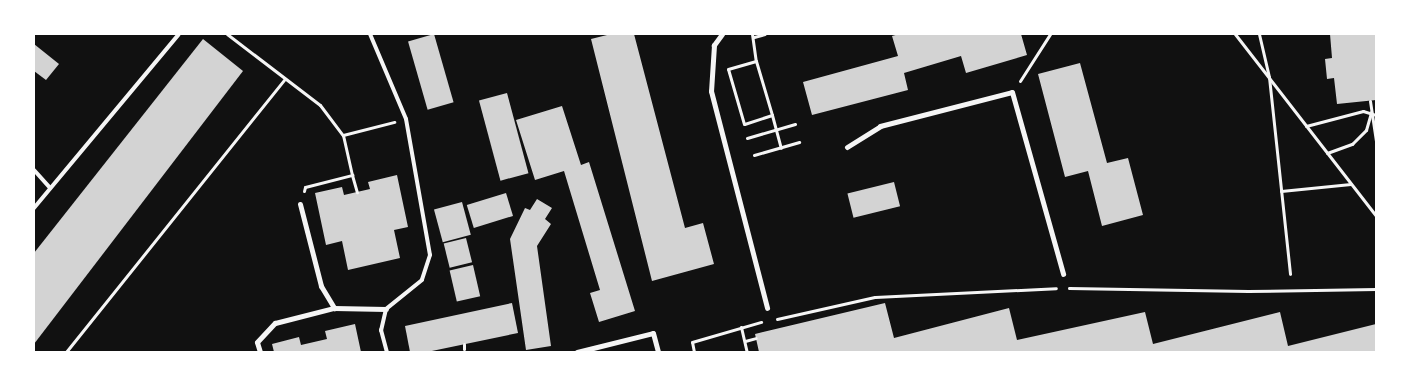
<!DOCTYPE html>
<style>
body{margin:0}
#map{position:relative;width:1410px;height:386px;overflow:hidden;background:#111;font-family:Mulish,sans-serif}
div>[style]{position:absolute}
.building>*{inset:0;background:#d3d3d3;transform-origin:0 0}
.path>*{height:3px;margin:-1.5px;padding:0 1.5px;transform-origin:1.5px;border-radius:1.5px;background:#f5f5f5}
.service>*{height:4px;margin:-2px;padding:0 2px;transform-origin:2px;border-radius:2px;background:#f5f5f5}
.minor>*{height:5px;margin:-2.5px;padding:0 2.5px;transform-origin:2.5px;border-radius:2.5px;background:#f5f5f5}
span{translate:-50% -50%;white-space:nowrap;text-align:center;line-height:1.15;-webkit-text-stroke:5px #fff;paint-order:stroke}
.frame{position:absolute;inset:0;border:35px solid #fff;pointer-events:none}
</style>
<div id="map">
<div class="building">
<div style="left:434px;top:34px;width:71px;height:27px;rotate:74deg"></div>
<div style="clip-path:polygon(611px 34px,634px 34px,685px 228px,703px 223px,714px 264px,652px 281px,591px 39px)"></div>
<div style="clip-path:polygon(899px 34px,1021px 34px,1027px 55px,966px 73px,961px 56px,904px 73px,908px 90px,812px 115px,803px 82px,898px 56px,892px 36px)"></div>
<div style="clip-path:polygon(1330px 34px,1376px 34px,1376px 100px,1337px 104px,1334px 78px,1327px 79px,1325px 59px,1332px 58px)"></div>
<div style="clip-path:polygon(203px 39px,243px 71px,34px 344px,34px 253px)"></div>
<div style="clip-path:polygon(34px 44px,59px 64px,46px 80px,34px 71px)"></div>
<div style="clip-path:polygon(1080px 63px,1107px 163px,1128px 158px,1143px 215px,1102px 226px,1088px 171px,1065px 177px,1038px 74px)"></div>
<div style="left:507px;top:93px;width:83px;height:29px;rotate:75deg"></div>
<div style="clip-path:polygon(562px 106px,581px 165px,589px 162px,635px 311px,599px 322px,590px 293px,600px 290px,564px 171px,535px 180px,516px 120px)"></div>
<div style="clip-path:polygon(397px 175px,408px 227px,394px 230px,400px 258px,348px 270px,342px 241px,326px 245px,315px 193px,342px 187px,344px 195px,370px 189px,368px 182px)"></div>
<div style="left:894px;top:182px;width:25px;height:48px;rotate:76deg"></div>
<div style="left:506px;top:193px;width:24px;height:41px;rotate:73deg"></div>
<div style="clip-path:polygon(537px 199px,552px 208px,545px 219px,551px 224px,537px 246px,551px 346px,526px 350px,510px 239px,525px 208px,530px 210px)"></div>
<div style="left:462px;top:202px;width:34px;height:29px;rotate:75deg"></div>
<div style="left:466px;top:238px;width:25px;height:23px;rotate:76deg"></div>
<div style="left:473px;top:265px;width:32px;height:24px;rotate:77deg"></div>
<div style="clip-path:polygon(512px 303px,518px 333px,427px 352px,410px 352px,405px 326px)"></div>
<div style="clip-path:polygon(885px 303px,894px 338px,1009px 308px,1017px 340px,1145px 312px,1153px 344px,1280px 312px,1288px 346px,1376px 324px,1376px 352px,759px 352px,755px 334px)"></div>
<div style="clip-path:polygon(355px 324px,361px 352px,274px 352px,272px 344px,299px 337px,301px 345px,327px 339px,325px 331px)"></div>
</div>
<div class="path">
<div style="left:227px;top:34px;width:117px;rotate:37.4deg"></div>
<div style="left:320px;top:105px;width:38px;rotate:53deg"></div>
<div style="left:343px;top:135px;width:53px;rotate:-14.3deg"></div>
<div style="left:752px;top:34px;width:27px;rotate:82deg"></div>
<div style="left:756px;top:61px;width:56px;rotate:73.5deg"></div>
<div style="left:772px;top:115px;width:29px;rotate:162deg"></div>
<div style="left:744px;top:124px;width:57px;rotate:-106.2deg"></div>
<div style="left:728px;top:69px;width:29px;rotate:-16deg"></div>
<div style="left:1235px;top:34px;width:230px;rotate:52.2deg"></div>
<div style="left:1259px;top:34px;width:44px;rotate:76.9deg"></div>
<div style="left:1269px;top:77px;width:198px;rotate:83.9deg"></div>
<div style="left:754px;top:37px;width:11px;rotate:-15deg"></div>
<div style="left:1020px;top:81px;width:56px;rotate:-57.4deg"></div>
<div style="left:1370px;top:101px;width:40px;rotate:81.5deg"></div>
<div style="left:772px;top:115px;width:34px;rotate:75deg"></div>
<div style="left:1306px;top:126px;width:59px;rotate:-14.7deg"></div>
<div style="left:1363px;top:111px;width:14px;rotate:17deg"></div>
<div style="left:747px;top:138px;width:50px;rotate:-16.3deg"></div>
<div style="left:1327px;top:153px;width:27px;rotate:-20deg"></div>
<div style="left:1352px;top:144px;width:20px;rotate:-45deg"></div>
<div style="left:1366px;top:130px;width:19px;rotate:-74deg"></div>
<div style="left:754px;top:155px;width:47px;rotate:-16.1deg"></div>
<div style="left:352px;top:175px;width:18px;rotate:74deg"></div>
<div style="left:304px;top:191px;width:4px;rotate:-76deg"></div>
<div style="left:305px;top:187px;width:49px;rotate:-14.3deg"></div>
<div style="left:352px;top:175px;width:41px;rotate:-102.7deg"></div>
<div style="left:1281px;top:191px;width:70px;rotate:-5.7deg"></div>
<div style="left:1069px;top:288px;width:179px;rotate:1deg"></div>
<div style="left:1248px;top:291px;width:128px;rotate:-0.9deg"></div>
<div style="left:777px;top:319px;width:100px;rotate:-12.7deg"></div>
<div style="left:875px;top:297px;width:181px;rotate:-2.8deg"></div>
<div style="left:741px;top:327px;width:26px;rotate:77deg"></div>
<div style="left:745px;top:341px;width:11px;rotate:-15deg"></div>
<div style="left:464px;top:344px;width:5px;rotate:90deg"></div>
<div style="left:66px;top:352px;width:350px;rotate:-51.3deg"></div>
<div style="left:694px;top:352px;width:10px;rotate:-101deg"></div>
<div style="left:692px;top:342px;width:72px;rotate:-16.2deg"></div>
</div>
<div class="service">
<div style="left:370px;top:34px;width:92px;rotate:67deg"></div>
<div style="left:406px;top:119px;width:138px;rotate:80deg"></div>
<div style="left:430px;top:255px;width:26px;rotate:108deg"></div>
<div style="left:422px;top:280px;width:46px;rotate:141.1deg"></div>
<div style="left:386px;top:309px;width:22px;rotate:103deg"></div>
<div style="left:381px;top:330px;width:23px;rotate:75deg"></div>
<div style="left:34px;top:170px;width:24px;rotate:48deg"></div>
<div style="left:34px;top:208px;width:226px;rotate:-50.2deg"></div>
</div>
<div class="minor">
<div style="left:722px;top:34px;width:14px;rotate:126deg"></div>
<div style="left:714px;top:45px;width:46px;rotate:93.7deg"></div>
<div style="left:711px;top:91px;width:224px;rotate:75.5deg"></div>
<div style="left:847px;top:147px;width:39px;rotate:-32deg"></div>
<div style="left:880px;top:126px;width:136px;rotate:-14.4deg"></div>
<div style="left:1012px;top:92px;width:189px;rotate:74.3deg"></div>
<div style="left:300px;top:204px;width:85px;rotate:75.6deg"></div>
<div style="left:321px;top:286px;width:26px;rotate:59deg"></div>
<div style="left:334px;top:308px;width:52px;rotate:1.1deg"></div>
<div style="left:260px;top:352px;width:10px;rotate:-107deg"></div>
<div style="left:257px;top:342px;width:26px;rotate:-47deg"></div>
<div style="left:275px;top:323px;width:61px;rotate:-14.3deg"></div>
<div style="left:577px;top:352px;width:78px;rotate:-14deg"></div>
<div style="left:653px;top:333px;width:20px;rotate:75deg"></div>
</div>
<div class="frame"></div>
</div>
